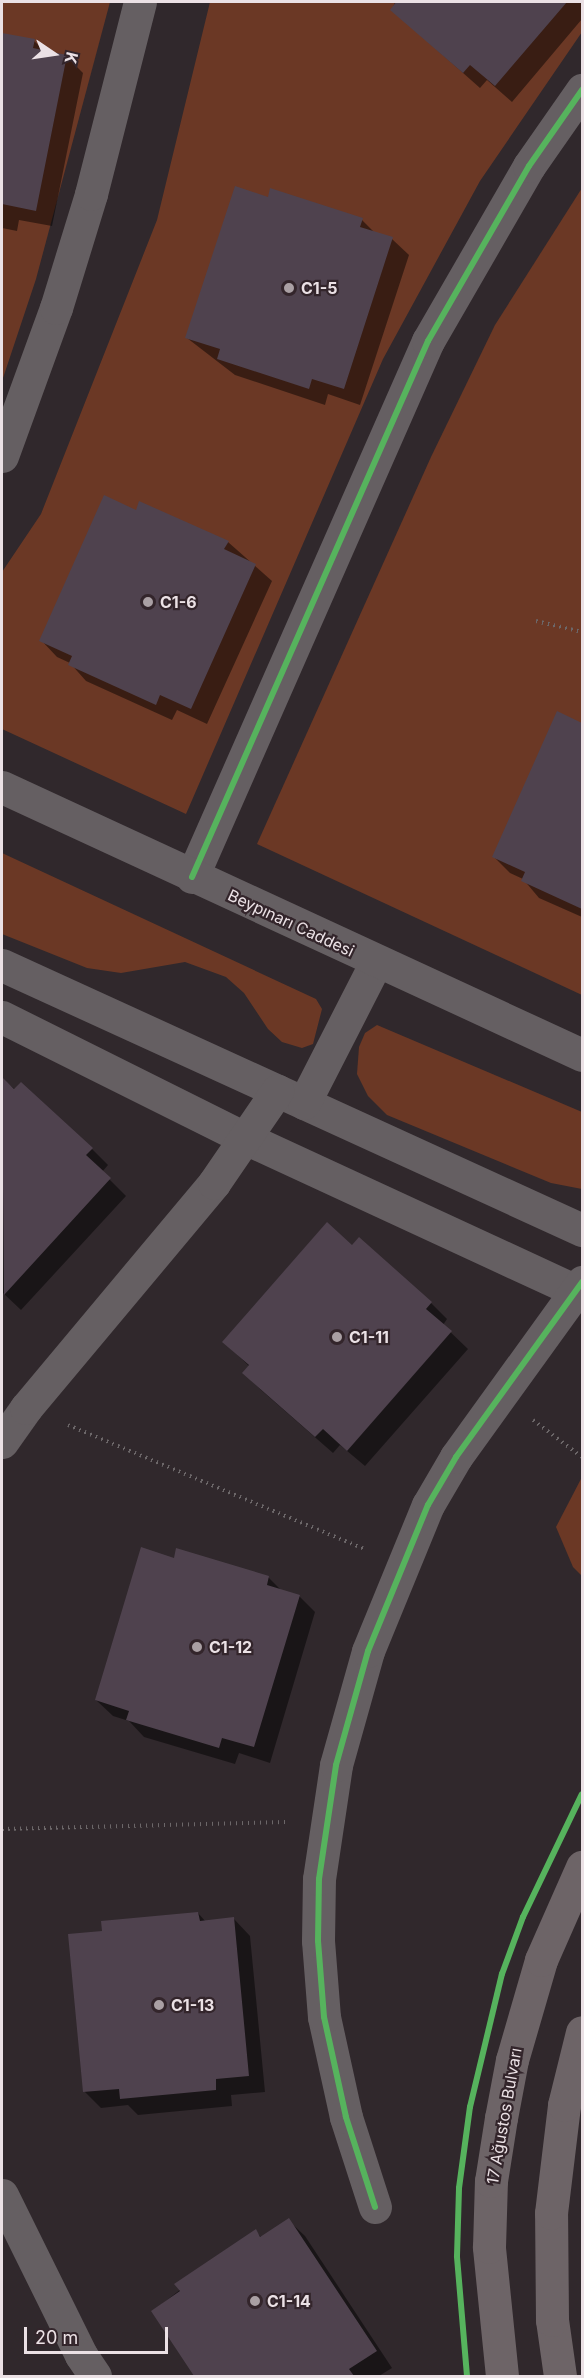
<!DOCTYPE html>
<meta charset="utf-8">
<style>
body{margin:0}
#map{position:relative;width:584px;height:2378px;overflow:hidden;background:#30282c;font-family:Inter,sans-serif}
div>[style]{position:absolute}
.green>*{inset:0;background:#6b3825}
.shadow>*{inset:0;background:#0007}
.building>*{inset:0;background:#4f424e}
.path>*{height:4px;margin-top:-2px;transform-origin:0;background:repeating-linear-gradient(90deg,#6c6769 0 1.5px,transparent 0 6px)}
.minor>*{height:33px;margin:-16.5px;padding:0 16.5px;transform-origin:16.5px;border-radius:16.5px;background:#655f62}
.tertiary>*{height:33px;margin:-16.5px;padding:0 16.5px;transform-origin:16.5px;border-radius:16.5px;background:#655f62}
.secondary>*{height:33px;margin:-16.5px;padding:0 16.5px;transform-origin:16.5px;border-radius:16.5px;background:#6d6467}
.cycleway>*{height:6px;margin:-3px;padding:0 3px;transform-origin:3px;border-radius:3px;background:#56b35d}
.dots>*{width:16px;height:16px;translate:-50% -50%;box-sizing:border-box;border:3px solid #33252b;border-radius:50%}
span{translate:-50% -50%;white-space:nowrap;text-align:center;line-height:1.15;-webkit-text-stroke:4.5px #33252b;paint-order:stroke}
.poi-label{font-size:16px;color:#ebe1e5;font-weight:700}
.left{translate:0 -50%;text-align:left}
.street-label{font-size:16px;color:#ebe1e5}
.frame{position:absolute;inset:0;border:3px solid #ebe1e5;pointer-events:none}
.north{position:absolute;left:24px;top:24px;width:60px;height:60px;-webkit-text-stroke:4px #33252b;paint-order:stroke;rotate:103deg;font-size:16px;font-weight:700;line-height:24px;text-align:center;color:#ebe1e5}
.north::after{content:'';display:block;margin:auto;width:21px;height:27px;background:#ebe1e5;clip-path:polygon(50% 0,100% 100%,50% 72%,0 100%)}
.scale{position:absolute;left:24px;top:2327px;width:144px;height:27px;box-sizing:border-box;border:3px solid #ebe1e5;border-top:0;padding-left:8px;font-size:18px;line-height:21px;white-space:nowrap;color:#ebe1e5;-webkit-text-stroke:4px #33252b;paint-order:stroke}
</style>
<div id="map">
<div class="green">
<div style="clip-path:polygon(2px 2px,110px 2px,36px 279px,2px 381px)"></div>
<div style="clip-path:polygon(210px 2px,582px 2px,582px 32px,480px 181px,383px 359px,186px 814px,2px 729px,2px 572px,41px 514px,157px 220px)"></div>
<div style="clip-path:polygon(582px 188px,582px 995px,257px 844px,431px 457px,495px 325px)"></div>
<div style="clip-path:polygon(2px 853px,316px 999px,322px 1009px,313px 1044px,302px 1048px,282px 1042px,268px 1029px,244px 993px,226px 977px,185px 962px,121px 973px,87px 968px,2px 934px)"></div>
<div style="clip-path:polygon(377px 1025px,582px 1112px,582px 1189px,551px 1183px,387px 1115px,368px 1096px,357px 1074px,359px 1047px,365px 1033px)"></div>
<div style="clip-path:polygon(582px 1477px,582px 1576px,573px 1567px,556px 1527px)"></div>
</div>
<div class="shadow">
<div style="clip-path:polygon(395px 2px,582px 2px,582px 19px,512px 102px,487px 80px,480px 88px,392px 10px)"></div>
<div style="clip-path:polygon(2px 34px,34px 41px,46px 52px,66px 56px,83px 73px,52px 226px,19px 220px,17px 231px,2px 228px)"></div>
<div style="clip-path:polygon(269px 199px,362px 220px,376px 234px,392px 239px,409px 255px,360px 405px,328px 394px,325px 405px,235px 375px,187px 338px)"></div>
<div style="clip-path:polygon(137px 512px,228px 542px,272px 581px,207px 724px,177px 710px,172px 720px,86px 681px,70px 663px,57px 657px,41px 640px)"></div>
<div style="clip-path:polygon(558px 713px,582px 725px,582px 917px,539px 898px,523px 879px,510px 873px,494px 857px)"></div>
<div style="clip-path:polygon(2px 1079px,92px 1149px,108px 1165px,102px 1172px,126px 1196px,21px 1310px,2px 1292px)"></div>
<div style="clip-path:polygon(353px 1247px,431px 1303px,447px 1319px,443px 1325px,468px 1349px,365px 1466px,340px 1445px,333px 1453px,261px 1390px,244px 1373px,250px 1367px,224px 1342px)"></div>
<div style="clip-path:polygon(175px 1559px,269px 1578px,282px 1591px,299px 1596px,315px 1612px,270px 1763px,239px 1753px,235px 1764px,144px 1737px,129px 1721px,113px 1716px,96px 1700px)"></div>
<div style="clip-path:polygon(198px 1913px,206px 1922px,234px 1919px,250px 1936px,265px 2092px,231px 2095px,232px 2106px,138px 2115px,128px 2105px,101px 2108px,84px 2091px,104px 1932px)"></div>
<div style="clip-path:polygon(288px 2220px,305px 2236px,392px 2368px,379px 2376px,196px 2376px,153px 2311px,255px 2231px,262px 2238px)"></div>
</div>
<div class="building">
<div style="clip-path:polygon(396px 2px,567px 2px,495px 86px,470px 65px,463px 73px,390px 10px)"></div>
<div style="clip-path:polygon(2px 33px,35px 39px,33px 48px,67px 55px,36px 211px,2px 204px)"></div>
<div style="clip-path:polygon(235px 186px,268px 197px,270px 188px,363px 218px,360px 227px,393px 237px,344px 389px,312px 379px,309px 389px,217px 359px,220px 349px,185px 338px)"></div>
<div style="clip-path:polygon(104px 495px,136px 510px,139px 501px,229px 541px,224px 549px,256px 564px,191px 709px,160px 695px,156px 705px,68px 665px,72px 656px,39px 641px)"></div>
<div style="clip-path:polygon(557px 711px,582px 723px,582px 909px,521px 881px,525px 872px,492px 857px)"></div>
<div style="clip-path:polygon(2px 1077px,14px 1089px,21px 1082px,93px 1148px,86px 1155px,111px 1178px,4px 1295px)"></div>
<div style="clip-path:polygon(327px 1222px,352px 1245px,359px 1237px,432px 1302px,426px 1309px,452px 1331px,347px 1451px,323px 1429px,315px 1437px,242px 1373px,249px 1365px,222px 1342px)"></div>
<div style="clip-path:polygon(141px 1547px,174px 1558px,176px 1548px,269px 1576px,267px 1585px,300px 1595px,254px 1747px,222px 1738px,219px 1748px,126px 1720px,129px 1711px,95px 1700px)"></div>
<div style="clip-path:polygon(198px 1912px,200px 1921px,234px 1917px,249px 2076px,216px 2079px,216px 2090px,120px 2099px,119px 2089px,83px 2092px,68px 1934px,102px 1931px,101px 1921px)"></div>
<div style="clip-path:polygon(289px 2218px,377px 2351px,349px 2369px,354px 2376px,194px 2376px,151px 2311px,180px 2291px,174px 2284px,256px 2229px,260px 2237px)"></div>
</div>
<div class="path">
<div style="left:536px;top:621px;width:47px;rotate:13.4deg"></div>
<div style="left:533px;top:1420px;width:61px;rotate:37.1deg"></div>
<div style="left:68px;top:1425px;width:322px;rotate:22.7deg"></div>
<div style="left:2px;top:1829px;width:284px;rotate:-1.4deg"></div>
</div>
<div class="minor">
<div style="left:2px;top:456px;width:158px;rotate:-70deg"></div>
<div style="left:56px;top:308px;width:119px;rotate:-72.9deg"></div>
<div style="left:91px;top:194px;width:198px;rotate:-75.7deg"></div>
<div style="left:192px;top:877px;width:586px;rotate:-66.24deg"></div>
<div style="left:428px;top:341px;width:202px;rotate:-60deg"></div>
<div style="left:529px;top:166px;width:93px;rotate:-55.1deg"></div>
<div style="left:2px;top:965px;width:638px;rotate:24.56deg"></div>
<div style="left:2px;top:1017px;width:271px;rotate:26.5deg"></div>
<div style="left:245px;top:1138px;width:365px;rotate:24.8deg"></div>
<div style="left:304px;top:1103px;width:158px;rotate:-62.9deg"></div>
<div style="left:2px;top:1442px;width:42px;rotate:-54.8deg"></div>
<div style="left:26px;top:1408px;width:293px;rotate:-50.1deg"></div>
<div style="left:214px;top:1183px;width:112px;rotate:-55.6deg"></div>
<div style="left:2px;top:2195px;width:178px;rotate:63.7deg"></div>
<div style="left:81px;top:2355px;width:25px;rotate:56deg"></div>
<div style="left:375px;top:2207px;width:95px;rotate:-107.9deg"></div>
<div style="left:346px;top:2117px;width:102px;rotate:-102.4deg"></div>
<div style="left:324px;top:2017px;width:76px;rotate:-94.5deg"></div>
<div style="left:318px;top:1941px;width:62px;rotate:-89.1deg"></div>
<div style="left:319px;top:1879px;width:115px;rotate:-81.5deg"></div>
<div style="left:336px;top:1765px;width:118px;rotate:-74.3deg"></div>
<div style="left:368px;top:1651px;width:158px;rotate:-67.7deg"></div>
<div style="left:428px;top:1505px;width:56px;rotate:-59.7deg"></div>
<div style="left:456px;top:1457px;width:216px;rotate:-54.2deg"></div>
</div>
<div class="tertiary">
<div style="left:2px;top:787px;width:639px;rotate:24.8deg"></div>
</div>
<div class="secondary">
<div style="left:502px;top:2376px;width:130px;rotate:-95.8deg"></div>
<div style="left:489px;top:2247px;width:66px;rotate:-88.3deg"></div>
<div style="left:491px;top:2181px;width:64px;rotate:-81deg"></div>
<div style="left:501px;top:2118px;width:59px;rotate:-79.3deg"></div>
<div style="left:512px;top:2060px;width:104px;rotate:-73.8deg"></div>
<div style="left:541px;top:1960px;width:102px;rotate:-66.2deg"></div>
<div style="left:560px;top:2376px;width:57px;rotate:-98.1deg"></div>
<div style="left:552px;top:2320px;width:107px;rotate:-90.5deg"></div>
<div style="left:551px;top:2213px;width:109px;rotate:-83.1deg"></div>
<div style="left:564px;top:2105px;width:75px;rotate:-76.1deg"></div>
</div>
<div class="cycleway">
<div style="left:192px;top:877px;width:586px;rotate:-66.24deg"></div>
<div style="left:428px;top:341px;width:202px;rotate:-60deg"></div>
<div style="left:529px;top:166px;width:93px;rotate:-55.1deg"></div>
<div style="left:375px;top:2207px;width:95px;rotate:-107.9deg"></div>
<div style="left:346px;top:2117px;width:102px;rotate:-102.4deg"></div>
<div style="left:324px;top:2017px;width:76px;rotate:-94.5deg"></div>
<div style="left:318px;top:1941px;width:62px;rotate:-89.1deg"></div>
<div style="left:319px;top:1879px;width:115px;rotate:-81.5deg"></div>
<div style="left:336px;top:1765px;width:118px;rotate:-74.3deg"></div>
<div style="left:368px;top:1651px;width:158px;rotate:-67.7deg"></div>
<div style="left:428px;top:1505px;width:56px;rotate:-59.7deg"></div>
<div style="left:456px;top:1457px;width:216px;rotate:-54.2deg"></div>
<div style="left:467px;top:2376px;width:120px;rotate:-94.8deg"></div>
<div style="left:457px;top:2256px;width:68px;rotate:-88.3deg"></div>
<div style="left:459px;top:2188px;width:82px;rotate:-82.3deg"></div>
<div style="left:470px;top:2107px;width:137px;rotate:-76.5deg"></div>
<div style="left:502px;top:1974px;width:61px;rotate:-69.8deg"></div>
<div style="left:523px;top:1917px;width:136px;rotate:-64.4deg"></div>
</div>
<div class="dots">
<div style="left:289px;top:288px;background:#aaa0a4"></div>
<div style="left:148px;top:602px;background:#aaa0a4"></div>
<div style="left:337px;top:1337px;background:#aaa0a4"></div>
<div style="left:197px;top:1647px;background:#aaa0a4"></div>
<div style="left:159px;top:2005px;background:#aaa0a4"></div>
<div style="left:255px;top:2301px;background:#aaa0a4"></div>
</div>
<div class="poi-label">
<span class="left" style="left:301px;top:288px">C1-5</span>
<span class="left" style="left:160px;top:602px">C1-6</span>
<span class="left" style="left:349px;top:1337px">C1-11</span>
<span class="left" style="left:209px;top:1647px">C1-12</span>
<span class="left" style="left:171px;top:2005px">C1-13</span>
<span class="left" style="left:267px;top:2301px">C1-14</span>
</div>
<div class="street-label">
<span style="left:291px;top:923px;rotate:25deg">Beypınarı Caddesi</span>
<span style="left:504px;top:2116px;rotate:-80deg">17 Ağustos Bulvarı</span>
</div>
<div class="frame"></div>
<div class="north">K</div>
<div class="scale">20 m</div>
</div>
